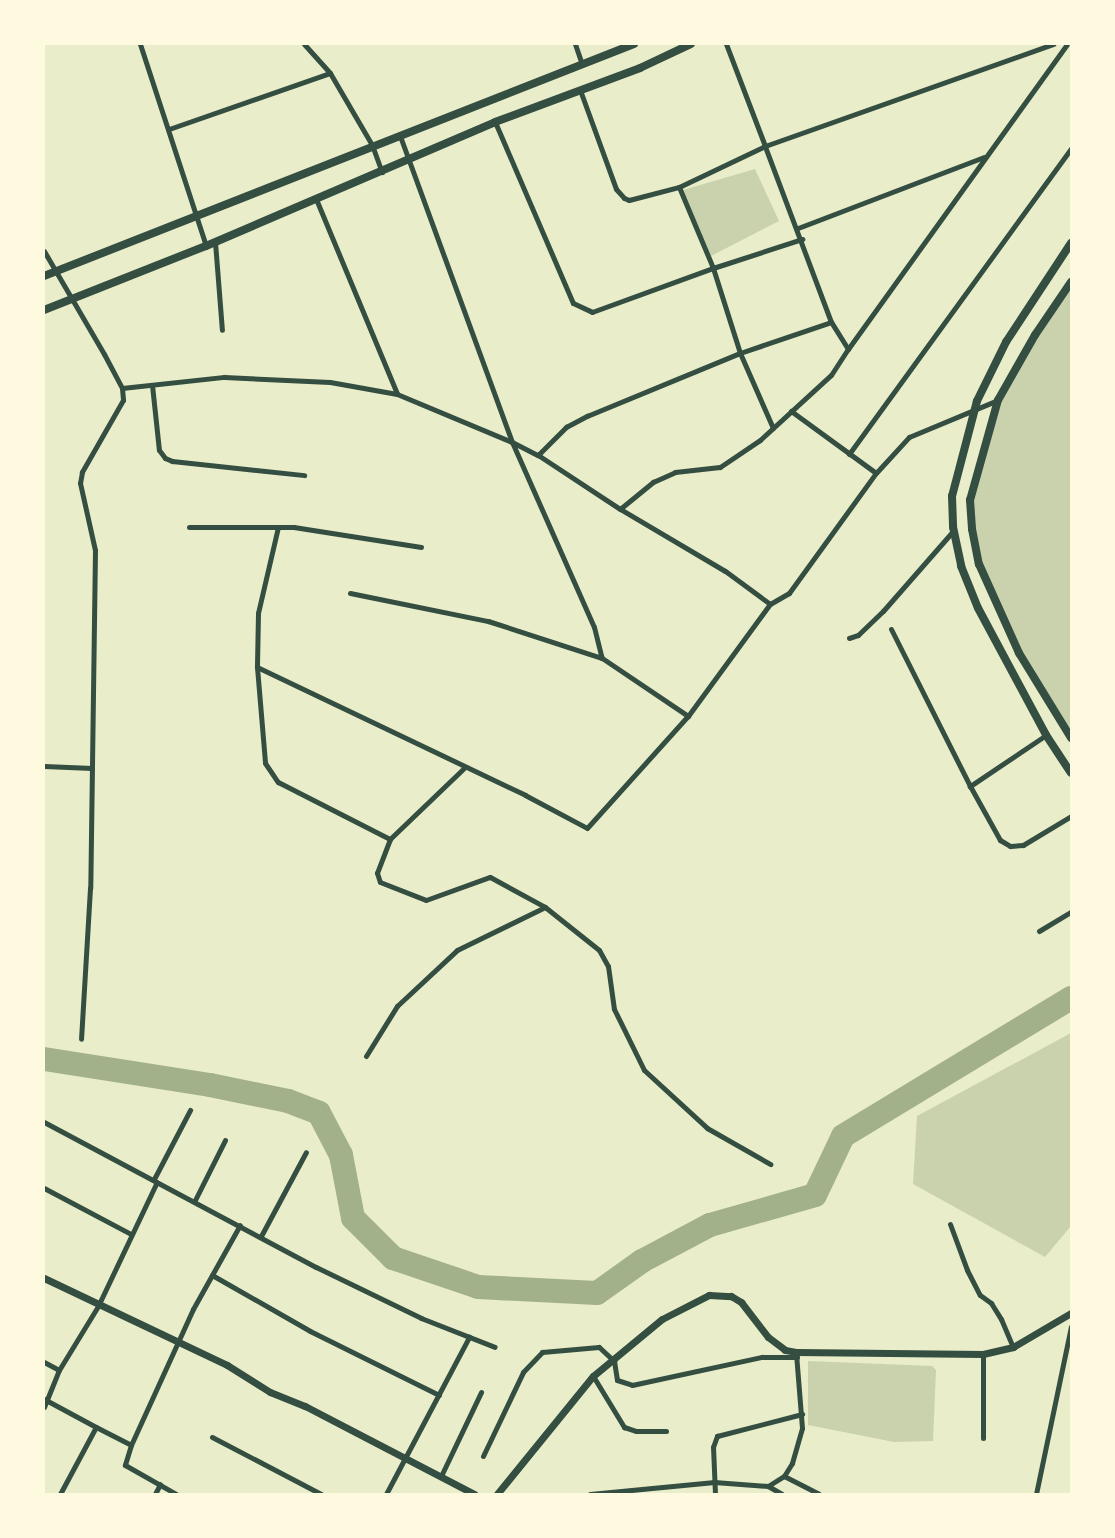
<!DOCTYPE html>
<style>
body{margin:0}
#map{position:relative;width:1115px;height:1538px;overflow:hidden;background:#e9edc9;font-family:Overpass,sans-serif}
div>[style]{position:absolute}
.green>*{inset:0;background:#cad2ad}
.river>*{height:24px;margin:-12px;padding:0 12px;transform-origin:12px;border-radius:12px;background:#a3b18a}
.minor>*{height:5px;margin:-2.5px;padding:0 2.5px;transform-origin:2.5px;border-radius:2.5px;background:#344e41}
.tertiary>*{height:7px;margin:-3.5px;padding:0 3.5px;transform-origin:3.5px;border-radius:3.5px;background:#344e41}
.secondary>*{height:8px;margin:-4px;padding:0 4px;transform-origin:4px;border-radius:4px;background:#344e41}
span{translate:-50% -50%;white-space:nowrap;text-align:center;line-height:1.15;-webkit-text-stroke:4.5px #fefae0;paint-order:stroke}
.frame{position:absolute;inset:0;border:45px solid #fefae0;pointer-events:none}
</style>
<div id="map">
<div class="green">
<div style="clip-path:polygon(755px 169px,779px 221px,711px 256px,683px 190px)"></div>
<div style="clip-path:polygon(1071px 282px,1071px 738px,1019px 653px,979px 564px,970px 500px,998px 400px)"></div>
<div style="clip-path:polygon(1071px 1033px,1071px 1226px,1045px 1257px,913px 1184px,917px 1116px)"></div>
<div style="clip-path:polygon(808px 1361px,932px 1366px,936px 1370px,933px 1441px,894px 1442px,808px 1425px)"></div>
</div>
<div class="river">
<div style="left:44px;top:1059px;width:168px;rotate:8.9deg"></div>
<div style="left:210px;top:1085px;width:80px;rotate:11.6deg"></div>
<div style="left:288px;top:1101px;width:33px;rotate:21deg"></div>
<div style="left:319px;top:1113px;width:47px;rotate:62.4deg"></div>
<div style="left:341px;top:1155px;width:64px;rotate:79.2deg"></div>
<div style="left:353px;top:1218px;width:57px;rotate:45deg"></div>
<div style="left:393px;top:1258px;width:90px;rotate:18.8deg"></div>
<div style="left:478px;top:1287px;width:119px;rotate:2.9deg"></div>
<div style="left:597px;top:1293px;width:55px;rotate:-35.4deg"></div>
<div style="left:642px;top:1261px;width:77px;rotate:-27.9deg"></div>
<div style="left:710px;top:1225px;width:109px;rotate:-15.9deg"></div>
<div style="left:815px;top:1195px;width:65px;rotate:-64.6deg"></div>
<div style="left:843px;top:1136px;width:267px;rotate:-31.2deg"></div>
</div>
<div class="minor">
<div style="left:140px;top:44px;width:213px;rotate:71.9deg"></div>
<div style="left:304px;top:44px;width:39px;rotate:48deg"></div>
<div style="left:330px;top:73px;width:83px;rotate:59.7deg"></div>
<div style="left:372px;top:145px;width:29px;rotate:70deg"></div>
<div style="left:575px;top:44px;width:21px;rotate:71deg"></div>
<div style="left:580px;top:90px;width:105px;rotate:70deg"></div>
<div style="left:616px;top:189px;width:12px;rotate:48deg"></div>
<div style="left:624px;top:198px;width:5px;rotate:22deg"></div>
<div style="left:629px;top:200px;width:52px;rotate:-14.6deg"></div>
<div style="left:679px;top:187px;width:95px;rotate:-25.5deg"></div>
<div style="left:765px;top:146px;width:109px;rotate:-110.9deg"></div>
<div style="left:495px;top:122px;width:197px;rotate:66.7deg"></div>
<div style="left:573px;top:303px;width:21px;rotate:25deg"></div>
<div style="left:592px;top:312px;width:129px;rotate:-20deg"></div>
<div style="left:713px;top:268px;width:89px;rotate:72.4deg"></div>
<div style="left:740px;top:353px;width:82px;rotate:66.3deg"></div>
<div style="left:169px;top:129px;width:170px;rotate:-19.2deg"></div>
<div style="left:400px;top:136px;width:326px;rotate:69.9deg"></div>
<div style="left:512px;top:442px;width:29px;rotate:27deg"></div>
<div style="left:538px;top:455px;width:98px;rotate:33.4deg"></div>
<div style="left:679px;top:187px;width:88px;rotate:67.2deg"></div>
<div style="left:713px;top:268px;width:94px;rotate:-18deg"></div>
<div style="left:316px;top:199px;width:211px;rotate:67.4deg"></div>
<div style="left:798px;top:228px;width:199px;rotate:-20.9deg"></div>
<div style="left:215px;top:242px;width:88px;rotate:85.5deg"></div>
<div style="left:44px;top:251px;width:119px;rotate:59.8deg"></div>
<div style="left:104px;top:354px;width:38px;rotate:62deg"></div>
<div style="left:122px;top:388px;width:12px;rotate:85deg"></div>
<div style="left:123px;top:400px;width:83px;rotate:119.7deg"></div>
<div style="left:82px;top:472px;width:11px;rotate:100deg"></div>
<div style="left:80px;top:483px;width:69px;rotate:77.4deg"></div>
<div style="left:95px;top:550px;width:338px;rotate:90.8deg"></div>
<div style="left:90px;top:888px;width:151px;rotate:93.4deg"></div>
<div style="left:848px;top:349px;width:375px;rotate:-54.3deg"></div>
<div style="left:152px;top:385px;width:65px;rotate:83.9deg"></div>
<div style="left:159px;top:450px;width:10px;rotate:53deg"></div>
<div style="left:165px;top:458px;width:8px;rotate:23deg"></div>
<div style="left:172px;top:461px;width:133px;rotate:6.1deg"></div>
<div style="left:122px;top:388px;width:103px;rotate:-6.2deg"></div>
<div style="left:224px;top:377px;width:106px;rotate:2.7deg"></div>
<div style="left:330px;top:382px;width:68px;rotate:10.2deg"></div>
<div style="left:397px;top:394px;width:125px;rotate:22.7deg"></div>
<div style="left:512px;top:442px;width:202px;rotate:66.1deg"></div>
<div style="left:594px;top:627px;width:32px;rotate:76deg"></div>
<div style="left:791px;top:411px;width:105px;rotate:36.1deg"></div>
<div style="left:849px;top:454px;width:378px;rotate:-54deg"></div>
<div style="left:538px;top:455px;width:40px;rotate:-45deg"></div>
<div style="left:566px;top:427px;width:24px;rotate:-28deg"></div>
<div style="left:587px;top:416px;width:165px;rotate:-22.4deg"></div>
<div style="left:740px;top:353px;width:96px;rotate:-18.8deg"></div>
<div style="left:189px;top:527px;width:89px"></div>
<div style="left:421px;top:547px;width:129px;rotate:-171.1deg"></div>
<div style="left:294px;top:527px;width:16px;rotate:180deg"></div>
<div style="left:278px;top:527px;width:88px;rotate:103.1deg"></div>
<div style="left:258px;top:613px;width:54px;rotate:91.1deg"></div>
<div style="left:257px;top:667px;width:297px;rotate:25.5deg"></div>
<div style="left:525px;top:795px;width:70px;rotate:28deg"></div>
<div style="left:587px;top:828px;width:151px;rotate:-48deg"></div>
<div style="left:688px;top:716px;width:139px;rotate:-53.8deg"></div>
<div style="left:770px;top:604px;width:56px;rotate:-143.7deg"></div>
<div style="left:725px;top:571px;width:122px;rotate:-149.4deg"></div>
<div style="left:620px;top:509px;width:43px;rotate:-39.3deg"></div>
<div style="left:653px;top:482px;width:24px;rotate:-24deg"></div>
<div style="left:675px;top:472px;width:45px;rotate:-6.3deg"></div>
<div style="left:720px;top:467px;width:48px;rotate:-34deg"></div>
<div style="left:760px;top:440px;width:96px;rotate:-42.5deg"></div>
<div style="left:831px;top:375px;width:31px;rotate:-57deg"></div>
<div style="left:848px;top:349px;width:32px;rotate:-122deg"></div>
<div style="left:831px;top:322px;width:188px;rotate:-110.6deg"></div>
<div style="left:765px;top:146px;width:306px;rotate:-19.5deg"></div>
<div style="left:350px;top:593px;width:141px;rotate:11.5deg"></div>
<div style="left:488px;top:621px;width:120px;rotate:18deg"></div>
<div style="left:602px;top:658px;width:104px;rotate:34deg"></div>
<div style="left:770px;top:604px;width:22px;rotate:-30deg"></div>
<div style="left:789px;top:593px;width:148px;rotate:-54.1deg"></div>
<div style="left:876px;top:473px;width:49px;rotate:-47.5deg"></div>
<div style="left:909px;top:437px;width:96px;rotate:-22.6deg"></div>
<div style="left:891px;top:629px;width:176px;rotate:63.3deg"></div>
<div style="left:849px;top:638px;width:9px;rotate:-18deg"></div>
<div style="left:858px;top:635px;width:35px;rotate:-44deg"></div>
<div style="left:883px;top:611px;width:108px;rotate:-48.8deg"></div>
<div style="left:257px;top:667px;width:96px;rotate:85.2deg"></div>
<div style="left:265px;top:763px;width:23px;rotate:56deg"></div>
<div style="left:278px;top:782px;width:126px;rotate:27deg"></div>
<div style="left:1046px;top:735px;width:92px;rotate:146.1deg"></div>
<div style="left:970px;top:786px;width:62px;rotate:60.9deg"></div>
<div style="left:1000px;top:840px;width:12px;rotate:31deg"></div>
<div style="left:1010px;top:846px;width:13px;rotate:-4deg"></div>
<div style="left:1023px;top:845px;width:56px;rotate:-31.1deg"></div>
<div style="left:44px;top:766px;width:48px;rotate:2.4deg"></div>
<div style="left:464px;top:768px;width:103px;rotate:136.2deg"></div>
<div style="left:390px;top:839px;width:36px;rotate:111deg"></div>
<div style="left:377px;top:873px;width:9px;rotate:72deg"></div>
<div style="left:380px;top:882px;width:49px;rotate:21.4deg"></div>
<div style="left:426px;top:900px;width:68px;rotate:-19.8deg"></div>
<div style="left:490px;top:877px;width:63px;rotate:28.6deg"></div>
<div style="left:1039px;top:931px;width:37px;rotate:-31deg"></div>
<div style="left:366px;top:1056px;width:59px;rotate:-58.2deg"></div>
<div style="left:397px;top:1006px;width:82px;rotate:-43deg"></div>
<div style="left:457px;top:950px;width:98px;rotate:-26deg"></div>
<div style="left:545px;top:907px;width:69px;rotate:38.5deg"></div>
<div style="left:599px;top:950px;width:18px;rotate:61deg"></div>
<div style="left:608px;top:966px;width:43px;rotate:82.1deg"></div>
<div style="left:614px;top:1009px;width:68px;rotate:63.8deg"></div>
<div style="left:644px;top:1070px;width:86px;rotate:42.6deg"></div>
<div style="left:707px;top:1128px;width:73px;rotate:29.7deg"></div>
<div style="left:44px;top:1122px;width:308px;rotate:28.1deg"></div>
<div style="left:316px;top:1267px;width:117px;rotate:25.9deg"></div>
<div style="left:421px;top:1318px;width:79px;rotate:21.4deg"></div>
<div style="left:154px;top:1179px;width:78px;rotate:-62.4deg"></div>
<div style="left:44px;top:1188px;width:98px;rotate:27.9deg"></div>
<div style="left:195px;top:1200px;width:67px;rotate:-63.4deg"></div>
<div style="left:950px;top:1224px;width:49px;rotate:69.7deg"></div>
<div style="left:967px;top:1270px;width:28px;rotate:63deg"></div>
<div style="left:980px;top:1295px;width:14px;rotate:36deg"></div>
<div style="left:991px;top:1303px;width:19px;rotate:58deg"></div>
<div style="left:1001px;top:1319px;width:30px;rotate:67deg"></div>
<div style="left:261px;top:1236px;width:95px;rotate:-61.8deg"></div>
<div style="left:212px;top:1275px;width:113px;rotate:29.7deg"></div>
<div style="left:310px;top:1331px;width:144px;rotate:26.4deg"></div>
<div style="left:983px;top:1354px;width:84px;rotate:90deg"></div>
<div style="left:44px;top:1362px;width:17px;rotate:28deg"></div>
<div style="left:593px;top:1376px;width:60px;rotate:58.7deg"></div>
<div style="left:624px;top:1427px;width:13px;rotate:18deg"></div>
<div style="left:636px;top:1431px;width:30px"></div>
<div style="left:44px;top:1399px;width:59px;rotate:28.3deg"></div>
<div style="left:44px;top:1407px;width:40px;rotate:-68deg"></div>
<div style="left:59px;top:1370px;width:75px;rotate:-58.6deg"></div>
<div style="left:98px;top:1306px;width:137px;rotate:-64.6deg"></div>
<div style="left:212px;top:1437px;width:123px;rotate:27.6deg"></div>
<div style="left:131px;top:1445px;width:21px;rotate:107deg"></div>
<div style="left:125px;top:1465px;width:59px;rotate:29.6deg"></div>
<div style="left:483px;top:1456px;width:93px;rotate:-64.5deg"></div>
<div style="left:523px;top:1372px;width:28px;rotate:-46deg"></div>
<div style="left:542px;top:1352px;width:57px;rotate:-5deg"></div>
<div style="left:599px;top:1347px;width:21px;rotate:43deg"></div>
<div style="left:614px;top:1361px;width:19px;rotate:81deg"></div>
<div style="left:617px;top:1380px;width:16px;rotate:18deg"></div>
<div style="left:632px;top:1385px;width:133px;rotate:-12.2deg"></div>
<div style="left:762px;top:1357px;width:35px"></div>
<div style="left:441px;top:1476px;width:93px;rotate:-64.5deg"></div>
<div style="left:784px;top:1476px;width:39px;rotate:27deg"></div>
<div style="left:768px;top:1486px;width:16px;rotate:30deg"></div>
<div style="left:60px;top:1494px;width:76px;rotate:-61.8deg"></div>
<div style="left:96px;top:1427px;width:39px;rotate:27deg"></div>
<div style="left:131px;top:1445px;width:149px;rotate:-65.5deg"></div>
<div style="left:193px;top:1309px;width:96px;rotate:-60.8deg"></div>
<div style="left:155px;top:1494px;width:11px;rotate:-63deg"></div>
<div style="left:386px;top:1494px;width:178px;rotate:-62.1deg"></div>
<div style="left:590px;top:1494px;width:125px;rotate:-5.5deg"></div>
<div style="left:714px;top:1482px;width:54px;rotate:4.2deg"></div>
<div style="left:768px;top:1486px;width:19px;rotate:-32deg"></div>
<div style="left:784px;top:1476px;width:15px;rotate:-58deg"></div>
<div style="left:792px;top:1463px;width:36px;rotate:-74deg"></div>
<div style="left:802px;top:1428px;width:75px;rotate:-94.6deg"></div>
<div style="left:715px;top:1494px;width:47px;rotate:-92.4deg"></div>
<div style="left:713px;top:1447px;width:12px;rotate:-70deg"></div>
<div style="left:717px;top:1436px;width:88px;rotate:-14.5deg"></div>
<div style="left:1036px;top:1494px;width:171px;rotate:-78.2deg"></div>
</div>
<div class="tertiary">
<div style="left:44px;top:1278px;width:203px;rotate:25.4deg"></div>
<div style="left:227px;top:1365px;width:51px;rotate:32.1deg"></div>
<div style="left:270px;top:1392px;width:38px;rotate:22deg"></div>
<div style="left:305px;top:1406px;width:191px;rotate:27.5deg"></div>
<div style="left:497px;top:1494px;width:152px;rotate:-50.9deg"></div>
<div style="left:593px;top:1376px;width:89px;rotate:-39.6deg"></div>
<div style="left:662px;top:1319px;width:53px;rotate:-27.1deg"></div>
<div style="left:709px;top:1295px;width:22px;rotate:3deg"></div>
<div style="left:731px;top:1296px;width:12px;rotate:31deg"></div>
<div style="left:741px;top:1302px;width:44px;rotate:52.4deg"></div>
<div style="left:768px;top:1337px;width:21px;rotate:37deg"></div>
<div style="left:785px;top:1350px;width:11px;rotate:10deg"></div>
<div style="left:796px;top:1352px;width:187px;rotate:0.6deg"></div>
<div style="left:983px;top:1354px;width:31px;rotate:-13deg"></div>
<div style="left:1013px;top:1347px;width:67px;rotate:-30.4deg"></div>
</div>
<div class="secondary">
<div style="left:1071px;top:243px;width:118px;rotate:123.3deg"></div>
<div style="left:1006px;top:342px;width:66px;rotate:116.2deg"></div>
<div style="left:977px;top:401px;width:98px;rotate:104.7deg"></div>
<div style="left:952px;top:496px;width:31px;rotate:88deg"></div>
<div style="left:953px;top:527px;width:40px;rotate:78deg"></div>
<div style="left:961px;top:566px;width:45px;rotate:68deg"></div>
<div style="left:978px;top:608px;width:144px;rotate:61.8deg"></div>
<div style="left:1046px;top:735px;width:45px;rotate:56.7deg"></div>
<div style="left:44px;top:276px;width:634px;rotate:-21.47deg"></div>
<div style="left:1071px;top:282px;width:64px;rotate:124.2deg"></div>
<div style="left:1035px;top:335px;width:75px;rotate:119.6deg"></div>
<div style="left:998px;top:400px;width:104px;rotate:105.6deg"></div>
<div style="left:970px;top:500px;width:29px;rotate:86deg"></div>
<div style="left:972px;top:529px;width:36px;rotate:79deg"></div>
<div style="left:979px;top:564px;width:98px;rotate:65.8deg"></div>
<div style="left:1019px;top:653px;width:100px;rotate:58.5deg"></div>
<div style="left:44px;top:310px;width:174px;rotate:-21.6deg"></div>
<div style="left:206px;top:246px;width:314px;rotate:-23.2deg"></div>
<div style="left:495px;top:122px;width:155px;rotate:-20.4deg"></div>
<div style="left:640px;top:68px;width:56px;rotate:-25.2deg"></div>
</div>
<div class="frame"></div>
</div>
